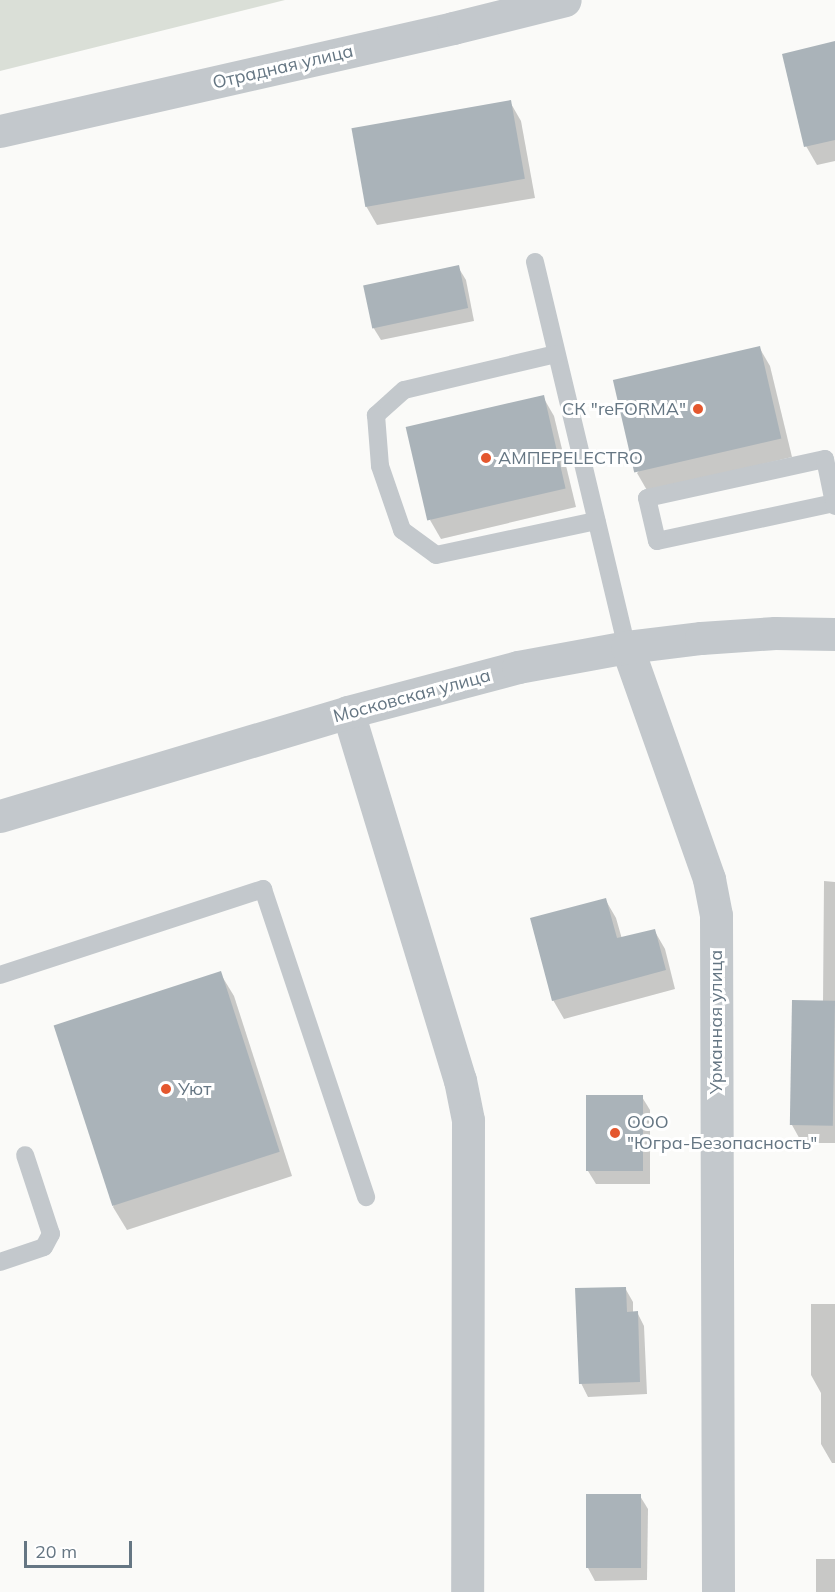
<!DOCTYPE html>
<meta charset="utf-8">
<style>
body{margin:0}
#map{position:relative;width:835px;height:1592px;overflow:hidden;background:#fafaf8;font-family:Mulish,sans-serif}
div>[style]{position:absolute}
.green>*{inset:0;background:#dadfd7}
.shadow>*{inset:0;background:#0003;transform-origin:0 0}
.building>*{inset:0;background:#aab3b9;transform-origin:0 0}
.service>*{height:18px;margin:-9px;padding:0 9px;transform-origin:9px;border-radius:9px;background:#c3c8cc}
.minor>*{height:33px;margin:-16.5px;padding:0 16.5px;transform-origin:16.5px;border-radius:16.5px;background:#c3c8cc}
.dots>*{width:16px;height:16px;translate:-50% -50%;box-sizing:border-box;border:3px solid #fff;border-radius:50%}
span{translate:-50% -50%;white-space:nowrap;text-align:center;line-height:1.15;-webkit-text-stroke:6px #fff;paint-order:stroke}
.street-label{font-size:18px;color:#657683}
.poi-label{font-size:18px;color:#657683}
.right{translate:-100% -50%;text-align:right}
.left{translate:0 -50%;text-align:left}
.scale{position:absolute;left:24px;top:1541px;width:108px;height:27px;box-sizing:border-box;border:3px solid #657683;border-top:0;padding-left:8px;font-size:18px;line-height:21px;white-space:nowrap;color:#657683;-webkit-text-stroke:4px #fff;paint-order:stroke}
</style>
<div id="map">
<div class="green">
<div style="clip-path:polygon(0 0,285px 0,0 71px)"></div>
</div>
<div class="shadow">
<div style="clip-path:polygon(835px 43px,835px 161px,817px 165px,806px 146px)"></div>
<div style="clip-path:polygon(510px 102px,521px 121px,535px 198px,377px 225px,366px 206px)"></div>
<div style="clip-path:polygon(458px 267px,466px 280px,474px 321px,381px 340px,373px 327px)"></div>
<div style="clip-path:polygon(759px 347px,770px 366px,792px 457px,648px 492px,637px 473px)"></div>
<div style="clip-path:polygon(543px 397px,554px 416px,576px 507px,441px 539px,430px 520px)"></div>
<div style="clip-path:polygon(824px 881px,835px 882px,835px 1143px,802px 1143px,792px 1125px,823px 1002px)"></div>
<div style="clip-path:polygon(605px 899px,616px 918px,622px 939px,654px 930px,665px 949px,675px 989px,564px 1019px,553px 1000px)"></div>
<div style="clip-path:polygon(220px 973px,234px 996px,292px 1176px,127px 1230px,113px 1207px)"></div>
<div style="clip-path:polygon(642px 1097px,650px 1110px,650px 1184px,596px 1184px,588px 1171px)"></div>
<div style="clip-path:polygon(625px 1288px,633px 1302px,633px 1313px,637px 1312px,644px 1326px,647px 1394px,588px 1397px,581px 1383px)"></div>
<div style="clip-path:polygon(811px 1304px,835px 1304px,835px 1463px,832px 1463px,821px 1444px,821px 1393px,811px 1375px)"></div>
<div style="clip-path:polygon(640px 1496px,648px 1509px,647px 1580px,595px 1581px,588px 1568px)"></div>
<div style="left:816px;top:1559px;width:19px;height:33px"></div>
</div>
<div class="building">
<div style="clip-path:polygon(835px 41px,835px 140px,804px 147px,782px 54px)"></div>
<div style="left:511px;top:100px;width:80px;height:162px;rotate:80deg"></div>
<div style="left:459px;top:265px;width:44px;height:98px;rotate:78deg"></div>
<div style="left:760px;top:346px;width:95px;height:151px;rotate:77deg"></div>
<div style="left:544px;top:395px;width:96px;height:142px;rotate:77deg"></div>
<div style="clip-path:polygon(606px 898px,617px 938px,655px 929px,666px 970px,552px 1001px,530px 918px)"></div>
<div style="left:221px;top:971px;width:190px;height:176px;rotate:72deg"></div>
<div style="left:792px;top:1000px;width:43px;height:125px;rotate:1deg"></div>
<div style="left:643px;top:1095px;width:76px;height:57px;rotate:90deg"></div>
<div style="clip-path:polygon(626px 1287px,627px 1312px,638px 1311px,640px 1382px,579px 1384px,575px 1288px)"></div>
<div style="left:586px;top:1494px;width:55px;height:74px"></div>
</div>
<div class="service">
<div style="left:535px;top:262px;width:396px;rotate:76.6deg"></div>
<div style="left:556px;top:354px;width:156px;rotate:166.7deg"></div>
<div style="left:404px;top:390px;width:38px;rotate:138deg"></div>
<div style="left:376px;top:415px;width:51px;rotate:85.5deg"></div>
<div style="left:380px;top:466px;width:68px;rotate:71deg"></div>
<div style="left:402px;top:530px;width:42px;rotate:36.3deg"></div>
<div style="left:436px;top:555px;width:164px;rotate:-12deg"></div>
<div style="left:834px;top:503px;width:181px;rotate:167.9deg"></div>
<div style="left:657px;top:541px;width:44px;rotate:-103.1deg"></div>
<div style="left:647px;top:498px;width:182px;rotate:-12.4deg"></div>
<div style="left:825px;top:459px;width:45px;rotate:78.4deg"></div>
<div style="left:834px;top:503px;width:3px;rotate:72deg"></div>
<div style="left:0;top:975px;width:277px;rotate:-18.1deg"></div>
<div style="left:263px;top:889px;width:325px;rotate:71.5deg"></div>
<div style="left:0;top:1262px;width:46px;rotate:-18.8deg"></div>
<div style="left:44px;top:1247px;width:15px;rotate:-62deg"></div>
<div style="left:51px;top:1234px;width:83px;rotate:-108.2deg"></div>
</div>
<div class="minor">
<div style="left:0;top:131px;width:465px;rotate:-12.8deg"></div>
<div style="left:453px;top:28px;width:115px;rotate:-14deg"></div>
<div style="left:627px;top:647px;width:246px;rotate:70.5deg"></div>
<div style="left:709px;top:879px;width:37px;rotate:79deg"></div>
<div style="left:716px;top:915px;width:677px;rotate:89.83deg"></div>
<div style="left:348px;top:712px;width:385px;rotate:73.1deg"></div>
<div style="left:460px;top:1080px;width:41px;rotate:78.7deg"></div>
<div style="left:468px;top:1120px;width:472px;rotate:90.1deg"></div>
<div style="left:0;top:816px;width:363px;rotate:-16.6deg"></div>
<div style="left:348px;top:712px;width:176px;rotate:-14.8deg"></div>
<div style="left:518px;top:667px;width:111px;rotate:-10.4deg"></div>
<div style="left:627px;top:647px;width:75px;rotate:-6.9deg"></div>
<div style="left:701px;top:638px;width:74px;rotate:-3.9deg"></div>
<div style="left:775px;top:633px;width:60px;rotate:1deg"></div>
</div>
<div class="dots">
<div style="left:698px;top:409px;background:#e4572e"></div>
<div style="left:486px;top:458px;background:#e4572e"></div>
<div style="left:166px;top:1089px;background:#e4572e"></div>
<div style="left:615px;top:1133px;background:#e4572e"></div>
</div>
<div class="street-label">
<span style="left:283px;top:67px;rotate:-13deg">Отрадная улица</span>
<span style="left:412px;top:696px;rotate:-15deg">Московская улица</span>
<span style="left:716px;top:1022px;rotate:-90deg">Урманная улица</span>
</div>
<div class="poi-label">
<span class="right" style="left:686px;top:409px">СК "reFORMA"</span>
<span class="left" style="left:498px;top:458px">АМПЕРELECTRO</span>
<span class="left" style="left:178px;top:1089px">Уют</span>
<span class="left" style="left:627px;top:1133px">ООО<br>"Югра-Безопасность"</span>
</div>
<div class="scale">20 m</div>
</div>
